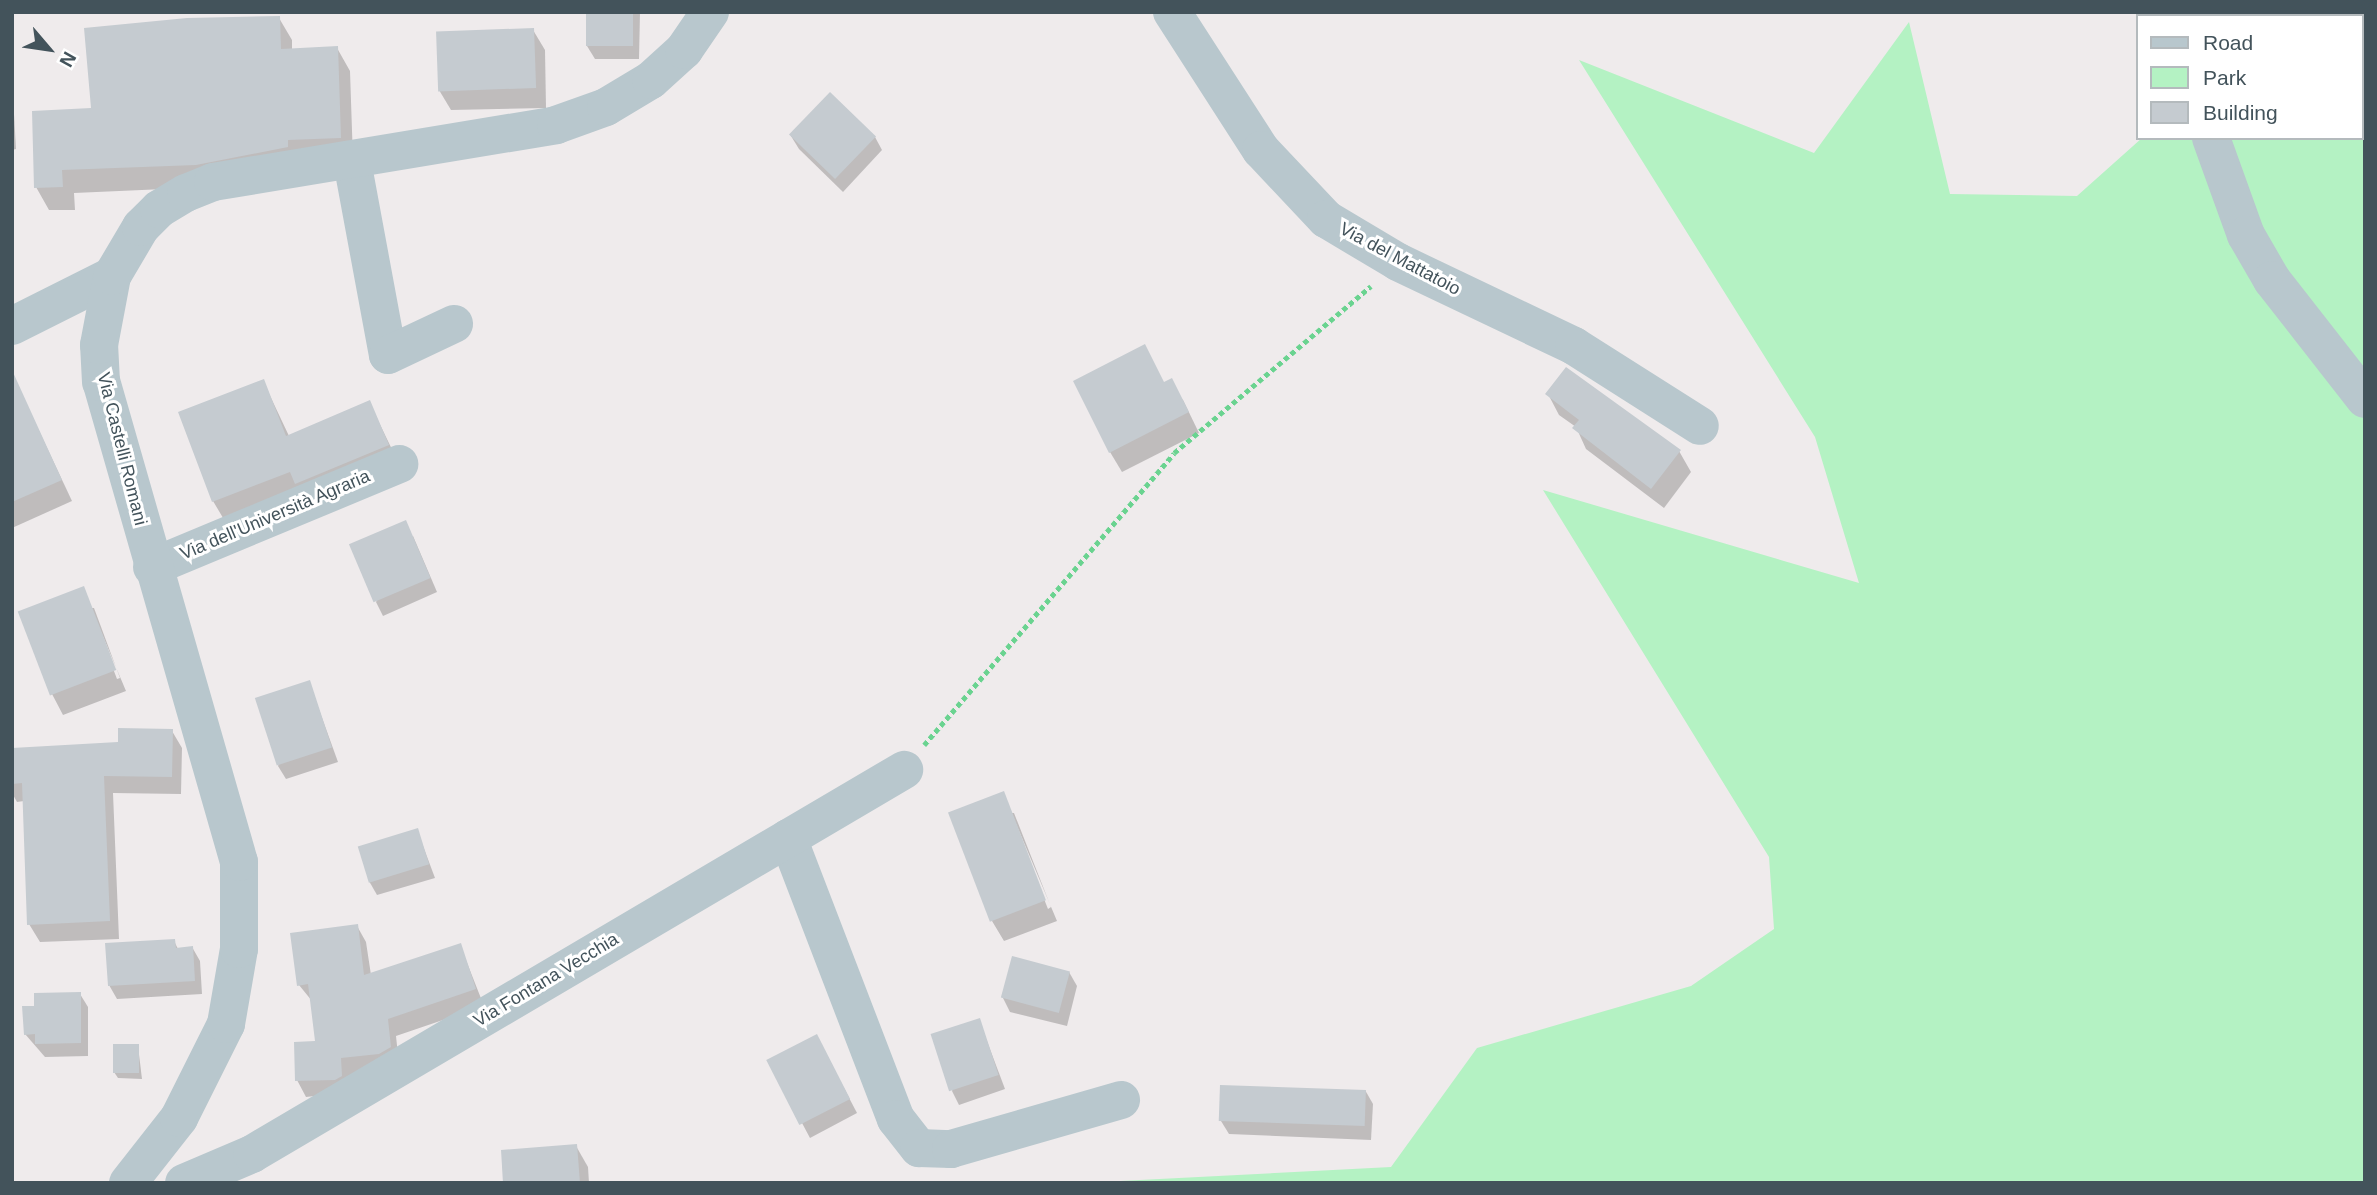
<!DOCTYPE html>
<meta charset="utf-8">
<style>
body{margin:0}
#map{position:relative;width:2377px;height:1195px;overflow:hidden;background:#efebec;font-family:Helvetica,sans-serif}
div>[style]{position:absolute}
.green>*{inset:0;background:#b4f2c3}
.shadow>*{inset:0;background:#0003}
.building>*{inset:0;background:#c5cbd0;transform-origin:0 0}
.path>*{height:4.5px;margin-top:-2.25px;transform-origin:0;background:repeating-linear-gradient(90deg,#6ad390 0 5px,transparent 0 8.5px)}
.minor>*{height:38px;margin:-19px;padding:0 19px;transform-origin:19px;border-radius:19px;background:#b8c7cd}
span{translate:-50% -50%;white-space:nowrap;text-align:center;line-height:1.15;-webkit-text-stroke:6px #fff;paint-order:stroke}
.street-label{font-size:18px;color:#43535b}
.frame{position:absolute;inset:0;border:14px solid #43535b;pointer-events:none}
.legend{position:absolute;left:2136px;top:14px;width:228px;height:126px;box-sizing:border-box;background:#fff;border:2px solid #b4babd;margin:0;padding:9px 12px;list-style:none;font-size:21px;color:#43535b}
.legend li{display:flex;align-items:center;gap:14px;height:35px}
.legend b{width:35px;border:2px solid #b4babd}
.north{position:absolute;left:14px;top:14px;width:70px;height:70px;-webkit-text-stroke:5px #fff;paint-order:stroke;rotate:119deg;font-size:19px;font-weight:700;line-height:28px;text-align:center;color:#43535b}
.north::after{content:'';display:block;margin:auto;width:24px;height:32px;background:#43535b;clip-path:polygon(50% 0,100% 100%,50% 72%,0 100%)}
</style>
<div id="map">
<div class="green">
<div style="clip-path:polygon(1909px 22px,1950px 194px,2077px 196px,2142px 138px,2361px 138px,2361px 33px,2365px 34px,2365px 1183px,1081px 1183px,1391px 1167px,1477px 1048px,1691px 986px,1774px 929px,1769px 857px,1543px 490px,1859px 583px,1815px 437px,1579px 60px,1814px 153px)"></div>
</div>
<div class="shadow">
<div style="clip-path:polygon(588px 12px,640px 12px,639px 59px,595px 59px,587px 46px)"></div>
<div style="clip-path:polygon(279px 18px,292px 40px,292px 50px,337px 48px,350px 71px,353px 160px,210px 187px,74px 193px,75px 210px,49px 210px,36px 187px,93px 110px)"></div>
<div style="clip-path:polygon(533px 30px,545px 50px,546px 108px,451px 110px,439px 90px)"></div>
<div style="clip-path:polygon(12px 78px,16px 149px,12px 150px)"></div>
<div style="clip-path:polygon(791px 136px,875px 137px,882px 150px,843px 192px,799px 149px)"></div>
<div style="clip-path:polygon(263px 381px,289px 436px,369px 402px,403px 472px,229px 528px,213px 501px)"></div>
<div style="clip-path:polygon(1164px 383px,1183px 400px,1199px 433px,1122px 472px,1110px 452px)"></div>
<div style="clip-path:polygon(1548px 394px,1679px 451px,1691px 472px,1664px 508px,1586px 449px,1576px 427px,1559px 415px)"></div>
<div style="clip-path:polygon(24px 399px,72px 501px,12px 528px,12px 404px)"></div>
<div style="clip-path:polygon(413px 536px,437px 592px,383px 616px,376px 602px)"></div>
<div style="clip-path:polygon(evenodd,83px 589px,126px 691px,63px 715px,52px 694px,83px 589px,90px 608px,94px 608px,120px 678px,117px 679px,90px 608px)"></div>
<div style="clip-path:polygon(309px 682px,338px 762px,286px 779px,278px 766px)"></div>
<div style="clip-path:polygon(172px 731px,182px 748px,181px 794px,113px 793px,119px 939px,40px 942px,29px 924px,24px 801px,17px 802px,12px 793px,12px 750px,120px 743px)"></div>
<div style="clip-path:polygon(evenodd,1003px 793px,1057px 921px,1004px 941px,992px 921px,1003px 793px,1010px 813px,1014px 813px,1051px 907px,1048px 909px,1010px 813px)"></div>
<div style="clip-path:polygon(417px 830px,435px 878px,377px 895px,369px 881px)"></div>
<div style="clip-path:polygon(357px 926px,366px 942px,371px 975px,460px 945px,484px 1006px,396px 1036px,399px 1064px,350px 1092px,306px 1097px,297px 1080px,317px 1043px,312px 1001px,299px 985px)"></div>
<div style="clip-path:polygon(174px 941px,178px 949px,192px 947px,200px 961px,202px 994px,117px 999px,109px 985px)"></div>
<div style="clip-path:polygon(1069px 972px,1077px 986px,1067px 1026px,1010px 1012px,1003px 998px)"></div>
<div style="clip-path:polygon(80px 994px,88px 1007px,88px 1056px,45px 1057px,25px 1034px,36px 1008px)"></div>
<div style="clip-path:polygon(979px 1020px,1005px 1089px,959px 1105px,952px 1091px)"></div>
<div style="clip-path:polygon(138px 1046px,142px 1079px,118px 1078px,114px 1072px)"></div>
<div style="clip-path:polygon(824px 1050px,857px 1113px,810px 1138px,769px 1061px)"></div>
<div style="clip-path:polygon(1365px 1090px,1373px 1104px,1371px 1140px,1229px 1134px,1221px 1121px)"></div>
<div style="clip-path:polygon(576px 1146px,588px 1167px,589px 1183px,505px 1183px)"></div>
</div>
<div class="building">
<div style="left:586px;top:12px;width:47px;height:34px"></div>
<div style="clip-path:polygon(280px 16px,281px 49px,338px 46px,341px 138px,288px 140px,288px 147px,196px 165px,62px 170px,63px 187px,34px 188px,32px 111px,91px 108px,84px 28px,187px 18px)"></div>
<div style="left:534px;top:28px;width:60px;height:98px;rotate:88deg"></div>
<div style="left:830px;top:92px;width:64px;height:59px;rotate:44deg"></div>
<div style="clip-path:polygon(1145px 344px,1164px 382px,1172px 378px,1189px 412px,1109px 453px,1073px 381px)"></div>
<div style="clip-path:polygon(1566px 367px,1681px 450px,1651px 489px,1572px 428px,1579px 420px,1545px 394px)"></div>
<div style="clip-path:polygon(12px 370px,62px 480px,12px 502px)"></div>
<div style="clip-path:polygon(264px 379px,286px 436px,370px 400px,389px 445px,295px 484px,290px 472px,212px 502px,178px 412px)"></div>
<div style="left:406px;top:520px;width:63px;height:62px;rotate:67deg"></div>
<div style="left:84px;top:586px;width:90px;height:71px;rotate:69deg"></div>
<div style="left:310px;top:680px;width:71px;height:58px;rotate:72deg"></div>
<div style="clip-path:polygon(118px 728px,173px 729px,172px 777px,104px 776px,110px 921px,27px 925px,22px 783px,12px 784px,12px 748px,118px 742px)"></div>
<div style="left:1004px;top:791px;width:117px;height:60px;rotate:69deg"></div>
<div style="left:418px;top:828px;width:38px;height:63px;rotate:73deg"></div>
<div style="clip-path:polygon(358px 924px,364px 975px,461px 943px,476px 989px,388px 1019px,391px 1047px,379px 1054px,341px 1058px,342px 1076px,335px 1080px,295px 1081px,294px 1042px,315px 1041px,308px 984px,297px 986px,290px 933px)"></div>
<div style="clip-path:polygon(175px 939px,176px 948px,193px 946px,195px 981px,108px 986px,105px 943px)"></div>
<div style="left:1012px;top:956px;width:60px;height:43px;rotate:15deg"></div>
<div style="clip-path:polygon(81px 992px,81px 1043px,35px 1044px,35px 1034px,24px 1035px,22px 1006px,34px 1006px,34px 993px)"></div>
<div style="left:980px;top:1018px;width:60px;height:52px;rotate:72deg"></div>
<div style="left:817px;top:1034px;width:73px;height:57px;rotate:63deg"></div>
<div style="left:113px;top:1044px;width:26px;height:29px"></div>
<div style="left:1220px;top:1085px;width:146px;height:36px;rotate:2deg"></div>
<div style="clip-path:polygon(577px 1144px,580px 1183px,503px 1183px,501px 1150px)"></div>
</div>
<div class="path">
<div style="left:924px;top:745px;width:384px;rotate:-49.4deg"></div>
<div style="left:1174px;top:453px;width:258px;rotate:-40.3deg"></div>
</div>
<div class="minor">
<div style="left:1172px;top:12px;width:164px;rotate:57.2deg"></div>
<div style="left:1261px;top:150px;width:95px;rotate:46.7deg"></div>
<div style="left:1326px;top:219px;width:84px;rotate:30.8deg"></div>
<div style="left:1398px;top:262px;width:195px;rotate:25.5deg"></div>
<div style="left:1574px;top:346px;width:149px;rotate:32.4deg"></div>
<div style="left:2211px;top:16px;width:4px;rotate:-76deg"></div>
<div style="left:2211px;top:138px;width:103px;rotate:70.2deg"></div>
<div style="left:2246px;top:235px;width:52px;rotate:60deg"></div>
<div style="left:2272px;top:280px;width:151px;rotate:52deg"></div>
<div style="left:352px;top:161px;width:197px;rotate:79.5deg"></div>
<div style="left:388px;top:355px;width:73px;rotate:-25.2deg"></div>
<div style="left:12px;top:326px;width:112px;rotate:-26.6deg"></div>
<div style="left:152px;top:567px;width:268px;rotate:-22.6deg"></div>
<div style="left:788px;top:838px;width:301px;rotate:69deg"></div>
<div style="left:896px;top:1119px;width:37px;rotate:52deg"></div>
<div style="left:919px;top:1148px;width:32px;rotate:2deg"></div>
<div style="left:951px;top:1149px;width:177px;rotate:-16.1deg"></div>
<div style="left:128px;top:1183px;width:83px;rotate:-51.9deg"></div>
<div style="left:179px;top:1118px;width:105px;rotate:-63.4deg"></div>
<div style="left:226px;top:1024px;width:76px;rotate:-80.2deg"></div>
<div style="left:239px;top:949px;width:87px;rotate:-90deg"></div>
<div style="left:239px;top:862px;width:499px;rotate:-106deg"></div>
<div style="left:101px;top:382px;width:37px;rotate:-93deg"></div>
<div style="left:99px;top:345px;width:70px;rotate:-79.3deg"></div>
<div style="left:112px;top:276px;width:57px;rotate:-59.4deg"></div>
<div style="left:141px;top:227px;width:25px;rotate:-45deg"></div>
<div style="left:159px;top:209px;width:31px;rotate:-31deg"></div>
<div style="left:186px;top:193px;width:29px;rotate:-22deg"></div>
<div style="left:213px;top:182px;width:348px;rotate:-9.4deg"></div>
<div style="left:556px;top:125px;width:53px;rotate:-19.8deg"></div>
<div style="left:606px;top:107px;width:52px;rotate:-31deg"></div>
<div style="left:651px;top:80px;width:45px;rotate:-42.3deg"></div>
<div style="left:684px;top:50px;width:46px;rotate:-55.6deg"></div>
<div style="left:184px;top:1183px;width:74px;rotate:-23.1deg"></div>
<div style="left:252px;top:1154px;width:757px;rotate:-30.5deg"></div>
</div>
<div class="street-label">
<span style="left:1400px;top:259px;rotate:28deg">Via del Mattatoio</span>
<span style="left:122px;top:449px;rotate:76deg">Via Castelli Romani</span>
<span style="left:275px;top:515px;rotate:-23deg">Via dell'Università Agraria</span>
<span style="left:546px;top:980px;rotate:-31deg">Via Fontana Vecchia</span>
</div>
<div class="frame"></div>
<ul class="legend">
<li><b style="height:9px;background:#b8c7cd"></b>Road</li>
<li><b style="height:19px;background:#b4f2c3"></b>Park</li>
<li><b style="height:19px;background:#c5cbd0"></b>Building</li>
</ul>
<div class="north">N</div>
</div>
